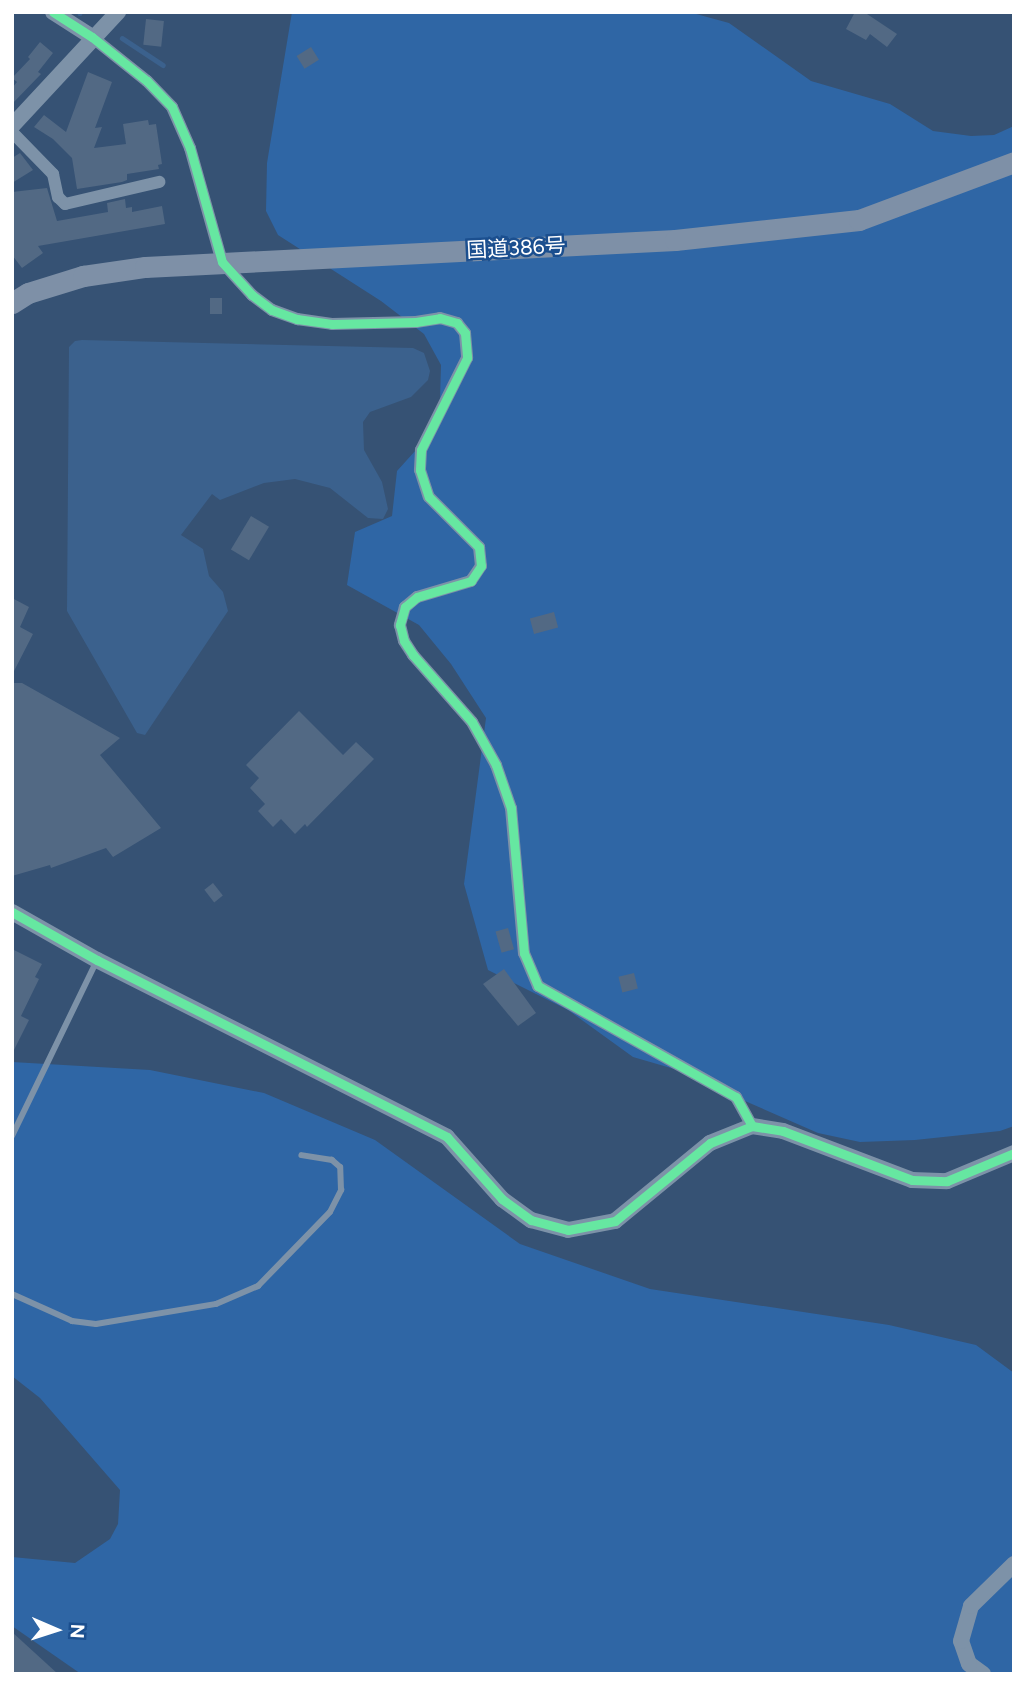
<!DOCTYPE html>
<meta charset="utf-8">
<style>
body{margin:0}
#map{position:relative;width:1026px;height:1686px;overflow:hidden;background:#365274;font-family:Figtree,"Noto Sans JP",sans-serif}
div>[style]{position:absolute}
.green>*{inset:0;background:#2f66a5}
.water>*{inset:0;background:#3b618d}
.stream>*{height:4.5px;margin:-2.25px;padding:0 2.25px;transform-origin:2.25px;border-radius:2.25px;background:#3b618d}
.building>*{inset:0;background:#526984;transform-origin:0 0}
.service>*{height:6px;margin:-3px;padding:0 3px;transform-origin:3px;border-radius:3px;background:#7d92a8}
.minor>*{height:12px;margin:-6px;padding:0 6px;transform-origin:6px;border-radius:6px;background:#7d92a8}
.tertiary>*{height:16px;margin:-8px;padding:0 8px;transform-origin:8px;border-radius:8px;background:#7d92a8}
.trunk>*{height:21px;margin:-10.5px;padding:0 10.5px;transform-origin:10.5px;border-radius:10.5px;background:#7e90a7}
.cycleway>*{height:9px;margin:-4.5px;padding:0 4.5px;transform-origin:4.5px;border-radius:4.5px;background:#66e7a1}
span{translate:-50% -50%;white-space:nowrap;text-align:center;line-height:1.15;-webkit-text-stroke:5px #1b4f8f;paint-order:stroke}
.street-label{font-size:21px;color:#fff}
.frame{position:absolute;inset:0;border:14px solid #fff;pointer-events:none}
.north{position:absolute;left:21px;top:1595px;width:70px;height:70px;-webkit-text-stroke:5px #1b4f8f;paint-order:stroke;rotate:93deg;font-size:19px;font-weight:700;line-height:28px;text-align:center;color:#fff}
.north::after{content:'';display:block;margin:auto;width:24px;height:32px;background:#fff;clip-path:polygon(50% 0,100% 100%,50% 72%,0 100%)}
</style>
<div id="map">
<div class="green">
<div style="clip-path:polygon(292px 12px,689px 12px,729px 23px,811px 81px,890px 104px,933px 131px,971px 136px,994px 135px,1014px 126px,1014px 1126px,1000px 1131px,915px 1140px,860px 1142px,818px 1133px,745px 1101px,695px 1075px,633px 1057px,568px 1010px,488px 970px,464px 884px,486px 718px,451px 664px,419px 625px,347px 585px,355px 532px,392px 516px,397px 471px,425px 440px,440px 400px,441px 365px,424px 334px,381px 301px,278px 235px,266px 211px,267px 163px)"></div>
<div style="clip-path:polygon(12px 1062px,150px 1070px,264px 1093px,375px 1140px,520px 1244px,650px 1289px,889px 1325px,976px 1345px,1014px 1373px,1014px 1674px,81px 1674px,12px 1626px,12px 1557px,75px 1563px,110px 1539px,118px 1524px,120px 1490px,40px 1398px,12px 1376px)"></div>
</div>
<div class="water">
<div style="clip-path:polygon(82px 340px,413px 348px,424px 353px,430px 371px,428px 380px,411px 397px,370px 412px,363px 422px,364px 450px,382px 482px,388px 509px,383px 519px,368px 518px,330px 488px,295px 479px,264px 483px,220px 500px,212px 494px,181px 535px,203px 549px,209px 576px,223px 592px,228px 611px,145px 735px,137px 733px,67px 611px,69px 347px,75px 341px)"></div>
</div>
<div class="stream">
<div style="left:80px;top:12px;width:1px;rotate:90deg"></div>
<div style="left:122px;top:38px;width:49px;rotate:33.4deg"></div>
</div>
<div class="building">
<div style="clip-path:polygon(855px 12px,864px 12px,897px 34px,887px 47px,870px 34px,866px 40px,846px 29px)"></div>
<div style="left:146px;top:19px;width:18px;height:26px;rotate:6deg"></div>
<div style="clip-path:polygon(40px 42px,53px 53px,38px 72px,41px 74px,12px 104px,12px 88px,17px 82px,12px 78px,30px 59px,28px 57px)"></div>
<div style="left:311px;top:47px;width:15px;height:17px;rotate:58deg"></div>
<div style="clip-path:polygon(88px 72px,112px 82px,95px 128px,102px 127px,94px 148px,126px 144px,123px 124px,148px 120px,149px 125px,156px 124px,162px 164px,158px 165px,159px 169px,127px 174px,127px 180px,122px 182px,77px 189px,72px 158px,53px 139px,34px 127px,44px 115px,66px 132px)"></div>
<div style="clip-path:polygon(20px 153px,33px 170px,12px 183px,12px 158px)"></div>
<div style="clip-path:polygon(47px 188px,57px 221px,108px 212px,107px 203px,125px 199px,126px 208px,132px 207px,132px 212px,162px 206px,165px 224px,38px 246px,43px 253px,22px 268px,12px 255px,12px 192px)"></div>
<div style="left:210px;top:298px;width:12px;height:16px"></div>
<div style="left:251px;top:516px;width:21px;height:39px;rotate:31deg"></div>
<div style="clip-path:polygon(12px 598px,29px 607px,20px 627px,33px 634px,12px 675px)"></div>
<div style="left:554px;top:612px;width:16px;height:25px;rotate:75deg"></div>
<div style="clip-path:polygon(12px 683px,22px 683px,120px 738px,100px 755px,161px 828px,113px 857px,106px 848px,51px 868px,50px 865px,12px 876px)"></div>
<div style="clip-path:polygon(299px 711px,343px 755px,356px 742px,374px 759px,307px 827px,305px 824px,295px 834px,281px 819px,273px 827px,258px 811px,265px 804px,250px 788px,259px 778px,246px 765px)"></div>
<div style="left:213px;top:883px;width:16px;height:11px;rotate:52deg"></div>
<div style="left:508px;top:928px;width:22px;height:13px;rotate:74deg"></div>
<div style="clip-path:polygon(12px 949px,42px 964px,35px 977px,39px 979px,21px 1016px,29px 1020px,12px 1054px)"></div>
<div style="clip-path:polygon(504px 969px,536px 1013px,518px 1026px,483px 984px)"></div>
<div style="left:634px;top:973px;width:16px;height:16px;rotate:76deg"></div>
<div style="clip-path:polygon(12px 1632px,58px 1674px,12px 1674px)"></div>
</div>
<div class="service">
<div style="left:12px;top:1136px;width:193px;rotate:-64.2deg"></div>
<div style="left:12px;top:1294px;width:66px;rotate:24.2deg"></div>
<div style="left:72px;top:1321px;width:24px;rotate:7deg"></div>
<div style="left:96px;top:1324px;width:122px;rotate:-9.5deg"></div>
<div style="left:216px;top:1304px;width:46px;rotate:-23.2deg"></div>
<div style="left:258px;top:1286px;width:103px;rotate:-45.8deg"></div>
<div style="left:330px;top:1212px;width:25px;rotate:-63deg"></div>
<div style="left:341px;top:1190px;width:23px;rotate:-92deg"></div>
<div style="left:340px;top:1167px;width:11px;rotate:-139deg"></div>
<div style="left:332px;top:1160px;width:31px;rotate:-171deg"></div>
</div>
<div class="minor">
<div style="left:92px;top:37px;width:70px;rotate:38.7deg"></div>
<div style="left:147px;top:81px;width:36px;rotate:46deg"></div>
<div style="left:172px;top:107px;width:45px;rotate:66.3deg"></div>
<div style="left:190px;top:148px;width:118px;rotate:74.3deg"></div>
<div style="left:222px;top:262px;width:45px;rotate:47.7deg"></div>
<div style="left:252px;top:295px;width:25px;rotate:37deg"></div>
<div style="left:272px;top:310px;width:27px;rotate:20deg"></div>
<div style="left:297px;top:319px;width:35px;rotate:8deg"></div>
<div style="left:332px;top:324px;width:84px;rotate:-1.4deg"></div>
<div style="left:416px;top:322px;width:24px;rotate:-9deg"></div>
<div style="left:440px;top:318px;width:18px;rotate:16deg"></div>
<div style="left:457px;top:323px;width:13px;rotate:51deg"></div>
<div style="left:465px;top:333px;width:25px;rotate:85deg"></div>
<div style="left:467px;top:358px;width:103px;rotate:116.6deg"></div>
<div style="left:421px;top:450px;width:20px;rotate:93deg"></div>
<div style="left:420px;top:470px;width:28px;rotate:72deg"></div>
<div style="left:429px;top:497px;width:71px;rotate:45deg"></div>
<div style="left:479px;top:547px;width:19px;rotate:84deg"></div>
<div style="left:481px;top:566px;width:18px;rotate:124deg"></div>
<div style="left:471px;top:581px;width:56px;rotate:163.5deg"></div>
<div style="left:417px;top:597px;width:16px;rotate:140deg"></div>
<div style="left:405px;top:607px;width:19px;rotate:106deg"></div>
<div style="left:400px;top:625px;width:16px;rotate:76deg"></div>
<div style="left:404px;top:641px;width:17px;rotate:57deg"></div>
<div style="left:413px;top:655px;width:89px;rotate:48.6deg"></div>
<div style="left:472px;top:722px;width:49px;rotate:60.8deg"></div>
<div style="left:496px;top:765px;width:46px;rotate:70.8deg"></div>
<div style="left:511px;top:808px;width:146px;rotate:84.9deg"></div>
<div style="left:524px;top:953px;width:36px;rotate:67deg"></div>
<div style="left:538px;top:986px;width:227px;rotate:29.3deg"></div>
<div style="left:736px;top:1097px;width:33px;rotate:61deg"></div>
<div style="left:12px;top:132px;width:59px;rotate:45.7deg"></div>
<div style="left:53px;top:174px;width:24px;rotate:78deg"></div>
<div style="left:58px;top:197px;width:10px;rotate:45deg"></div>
<div style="left:65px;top:204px;width:97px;rotate:-13.2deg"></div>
</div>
<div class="tertiary">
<div style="left:53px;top:12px;width:46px;rotate:32.7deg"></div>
<div style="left:12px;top:126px;width:156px;rotate:-47.1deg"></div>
<div style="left:12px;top:912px;width:98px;rotate:29.5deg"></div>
<div style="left:97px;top:960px;width:392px;rotate:26.8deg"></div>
<div style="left:447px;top:1137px;width:83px;rotate:48.4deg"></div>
<div style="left:502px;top:1199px;width:36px;rotate:36deg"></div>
<div style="left:531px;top:1220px;width:38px;rotate:15deg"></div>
<div style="left:568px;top:1230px;width:48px;rotate:-10.8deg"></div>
<div style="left:615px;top:1221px;width:123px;rotate:-39.4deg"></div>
<div style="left:710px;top:1143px;width:45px;rotate:-22deg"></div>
<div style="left:752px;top:1126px;width:31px;rotate:9deg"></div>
<div style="left:783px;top:1131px;width:138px;rotate:20.8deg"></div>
<div style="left:912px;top:1180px;width:35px;rotate:2deg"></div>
<div style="left:947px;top:1181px;width:73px;rotate:-22.7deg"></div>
<div style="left:983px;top:1674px;width:17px;rotate:-144deg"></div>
<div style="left:969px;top:1664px;width:24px;rotate:-109deg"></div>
<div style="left:961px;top:1641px;width:36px;rotate:-74deg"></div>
<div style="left:971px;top:1606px;width:60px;rotate:-44.3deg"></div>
</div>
<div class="trunk">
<div style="left:12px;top:303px;width:19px;rotate:-32deg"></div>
<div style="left:28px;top:293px;width:58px;rotate:-17.2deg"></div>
<div style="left:83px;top:276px;width:63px;rotate:-8.3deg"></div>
<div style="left:145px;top:267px;width:531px;rotate:-2.92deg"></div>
<div style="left:675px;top:240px;width:185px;rotate:-6.2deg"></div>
<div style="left:859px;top:220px;width:165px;rotate:-20.5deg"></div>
</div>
<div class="cycleway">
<div style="left:53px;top:12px;width:46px;rotate:32.7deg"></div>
<div style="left:92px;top:37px;width:70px;rotate:38.7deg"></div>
<div style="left:147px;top:81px;width:36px;rotate:46deg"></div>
<div style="left:172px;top:107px;width:45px;rotate:66.3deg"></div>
<div style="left:190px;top:148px;width:118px;rotate:74.3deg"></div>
<div style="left:222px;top:262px;width:45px;rotate:47.7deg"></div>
<div style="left:252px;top:295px;width:25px;rotate:37deg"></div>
<div style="left:272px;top:310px;width:27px;rotate:20deg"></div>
<div style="left:297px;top:319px;width:35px;rotate:8deg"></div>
<div style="left:332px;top:324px;width:84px;rotate:-1.4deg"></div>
<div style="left:416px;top:322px;width:24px;rotate:-9deg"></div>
<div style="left:440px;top:318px;width:18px;rotate:16deg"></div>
<div style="left:457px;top:323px;width:13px;rotate:51deg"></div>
<div style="left:465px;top:333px;width:25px;rotate:85deg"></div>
<div style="left:467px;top:358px;width:103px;rotate:116.6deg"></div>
<div style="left:421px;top:450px;width:20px;rotate:93deg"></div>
<div style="left:420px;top:470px;width:28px;rotate:72deg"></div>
<div style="left:429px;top:497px;width:71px;rotate:45deg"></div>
<div style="left:479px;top:547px;width:19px;rotate:84deg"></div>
<div style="left:481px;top:566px;width:18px;rotate:124deg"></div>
<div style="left:471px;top:581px;width:56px;rotate:163.5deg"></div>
<div style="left:417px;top:597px;width:16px;rotate:140deg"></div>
<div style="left:405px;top:607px;width:19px;rotate:106deg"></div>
<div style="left:400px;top:625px;width:16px;rotate:76deg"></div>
<div style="left:404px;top:641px;width:17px;rotate:57deg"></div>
<div style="left:413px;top:655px;width:89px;rotate:48.6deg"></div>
<div style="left:472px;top:722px;width:49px;rotate:60.8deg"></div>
<div style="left:496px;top:765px;width:46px;rotate:70.8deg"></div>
<div style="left:511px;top:808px;width:146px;rotate:84.9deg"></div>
<div style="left:524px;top:953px;width:36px;rotate:67deg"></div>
<div style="left:538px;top:986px;width:227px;rotate:29.3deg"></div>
<div style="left:736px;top:1097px;width:33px;rotate:61deg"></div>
<div style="left:12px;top:912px;width:98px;rotate:29.5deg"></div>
<div style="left:97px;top:960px;width:392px;rotate:26.8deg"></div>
<div style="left:447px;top:1137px;width:83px;rotate:48.4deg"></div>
<div style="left:502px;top:1199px;width:36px;rotate:36deg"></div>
<div style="left:531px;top:1220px;width:38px;rotate:15deg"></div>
<div style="left:568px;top:1230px;width:48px;rotate:-10.8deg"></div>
<div style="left:615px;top:1221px;width:123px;rotate:-39.4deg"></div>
<div style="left:710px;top:1143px;width:45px;rotate:-22deg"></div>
<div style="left:752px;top:1126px;width:31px;rotate:9deg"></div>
<div style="left:783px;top:1131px;width:138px;rotate:20.8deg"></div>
<div style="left:912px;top:1180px;width:35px;rotate:2deg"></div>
<div style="left:947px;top:1181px;width:73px;rotate:-22.7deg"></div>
</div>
<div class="street-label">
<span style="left:516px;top:248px;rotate:-3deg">国道386号</span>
</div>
<div class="frame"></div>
<div class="north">N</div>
</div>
